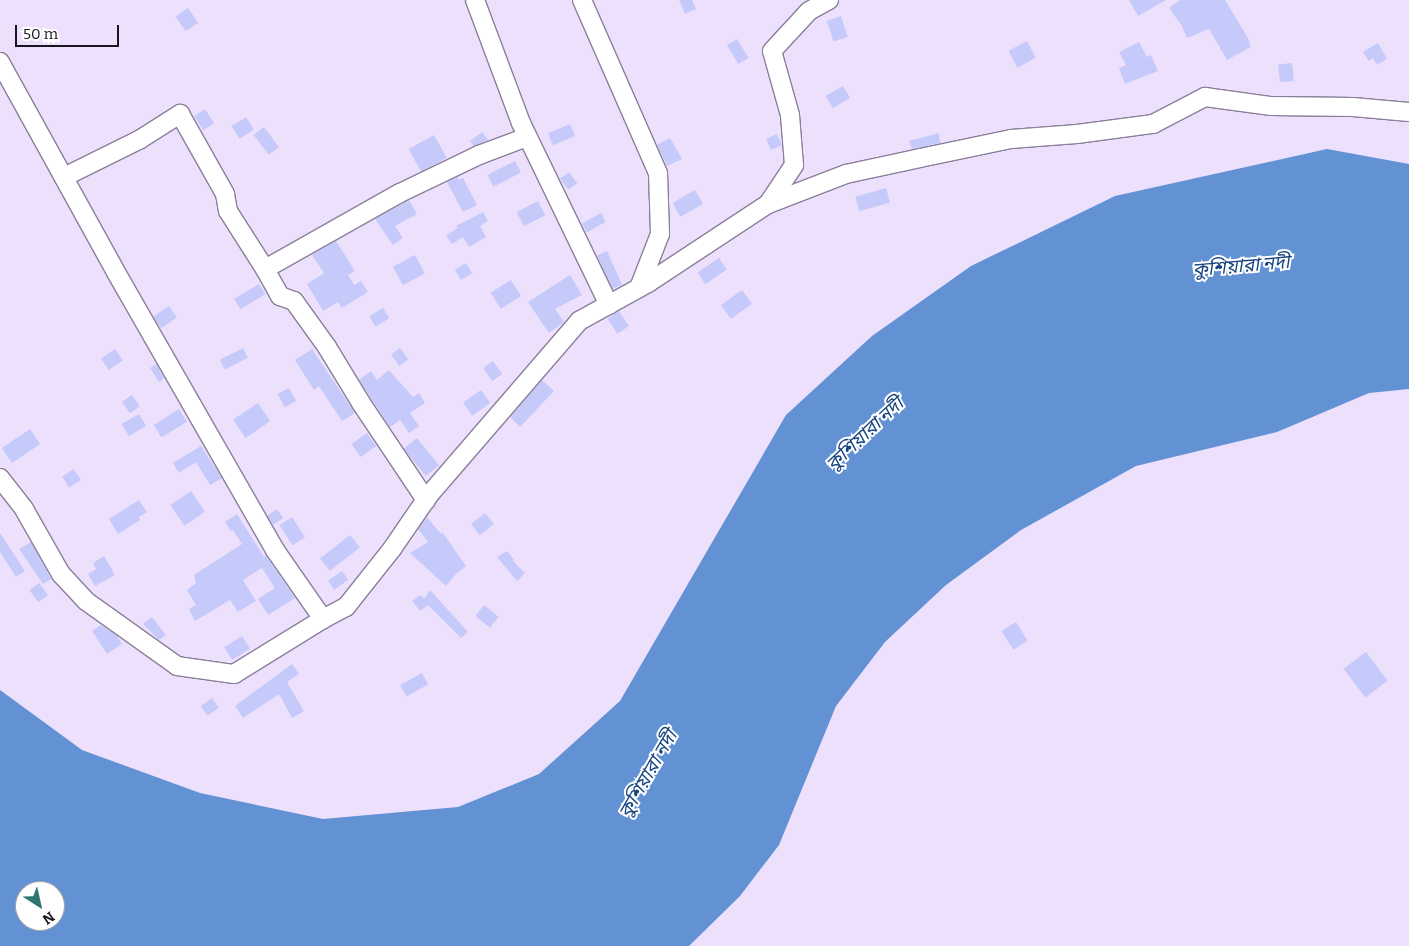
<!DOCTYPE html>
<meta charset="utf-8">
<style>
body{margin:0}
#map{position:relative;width:1409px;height:946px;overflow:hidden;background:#ece0fd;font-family:Bitter,"Noto Sans Bengali",serif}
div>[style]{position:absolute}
.water>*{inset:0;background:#6291d4}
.building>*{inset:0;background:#c5cafa;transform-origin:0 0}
.roads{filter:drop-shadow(1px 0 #8a7f9a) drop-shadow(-1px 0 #8a7f9a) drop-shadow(0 1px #8a7f9a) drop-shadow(0 -1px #8a7f9a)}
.minor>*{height:18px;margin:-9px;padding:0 9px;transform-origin:9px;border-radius:9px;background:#fff}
span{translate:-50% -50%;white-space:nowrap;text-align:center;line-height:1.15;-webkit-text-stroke:4px #fff;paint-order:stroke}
.water-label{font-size:19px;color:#164481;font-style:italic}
.north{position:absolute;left:15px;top:881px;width:50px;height:50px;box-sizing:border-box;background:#fff;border:1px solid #a3a1a5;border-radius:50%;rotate:145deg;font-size:14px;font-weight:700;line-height:20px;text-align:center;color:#19151f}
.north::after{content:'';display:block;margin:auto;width:18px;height:22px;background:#2e766f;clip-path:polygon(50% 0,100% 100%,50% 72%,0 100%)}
.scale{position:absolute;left:15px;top:25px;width:104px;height:22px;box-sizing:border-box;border:2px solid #19151f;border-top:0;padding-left:6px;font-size:15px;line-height:18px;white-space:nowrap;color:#19151f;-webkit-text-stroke:4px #fff;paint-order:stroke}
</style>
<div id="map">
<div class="water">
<div style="clip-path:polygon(evenodd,1327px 149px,1409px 164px,1409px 389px,1369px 393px,1277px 432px,1136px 466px,1021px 530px,946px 585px,885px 642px,836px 706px,779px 845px,740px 896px,689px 946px,0 946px,0 690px,82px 750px,200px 793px,323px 819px,458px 807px,539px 774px,620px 701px,786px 415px,872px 336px,971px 266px,1115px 196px,1327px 149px,25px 891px,55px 891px,55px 921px,25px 921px,25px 891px)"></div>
</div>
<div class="building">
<div style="clip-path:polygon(679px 0,692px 0,696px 9px,685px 14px)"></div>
<div style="clip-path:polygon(1129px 0,1166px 0,1138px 16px)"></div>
<div style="clip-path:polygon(1180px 0,1225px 0,1248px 38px,1251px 47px,1227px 60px,1209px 29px,1187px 38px,1182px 26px,1169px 8px)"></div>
<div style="left:188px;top:8px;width:18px;height:15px;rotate:56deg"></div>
<div style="left:841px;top:16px;width:22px;height:15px;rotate:72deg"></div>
<div style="left:737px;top:39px;width:22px;height:12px;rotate:58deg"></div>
<div style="left:1027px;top:41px;width:19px;height:21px;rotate:62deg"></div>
<div style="clip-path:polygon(1139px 42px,1147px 57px,1151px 55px,1158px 71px,1125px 84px,1119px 68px,1126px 65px,1119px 52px)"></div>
<div style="clip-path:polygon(1378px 43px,1387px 59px,1377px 65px,1373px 58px,1369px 61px,1363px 52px)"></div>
<div style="left:1292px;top:63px;width:18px;height:14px;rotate:84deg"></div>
<div style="left:843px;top:86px;width:14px;height:20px;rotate:60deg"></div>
<div style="left:205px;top:109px;width:17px;height:13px;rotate:57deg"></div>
<div style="left:246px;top:117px;width:15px;height:17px;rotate:58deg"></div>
<div style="left:570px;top:124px;width:13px;height:24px;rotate:67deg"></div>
<div style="left:264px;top:127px;width:25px;height:13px;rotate:53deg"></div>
<div style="clip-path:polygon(482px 132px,488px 140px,474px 146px,470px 141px)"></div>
<div style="clip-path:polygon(939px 133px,940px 143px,912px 149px,909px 141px)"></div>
<div style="left:777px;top:134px;width:12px;height:12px;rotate:66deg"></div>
<div style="left:434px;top:135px;width:26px;height:29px;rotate:61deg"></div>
<div style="clip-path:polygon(670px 138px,682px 159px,667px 166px,657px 145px)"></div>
<div style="left:515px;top:161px;width:13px;height:31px;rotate:63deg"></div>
<div style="left:569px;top:172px;width:14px;height:11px;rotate:54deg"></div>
<div style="clip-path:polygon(458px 177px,459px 180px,463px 178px,477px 205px,463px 212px,447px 182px)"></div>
<div style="left:886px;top:188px;width:15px;height:32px;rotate:74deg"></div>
<div style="left:695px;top:190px;width:16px;height:26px;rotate:60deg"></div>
<div style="clip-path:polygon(409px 200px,417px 214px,395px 226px,403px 238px,393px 245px,375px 219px)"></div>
<div style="left:538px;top:201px;width:16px;height:24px;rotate:63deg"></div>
<div style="clip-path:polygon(483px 212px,488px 221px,480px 226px,486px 237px,469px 247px,463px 237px,452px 244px,446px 235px,458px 228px,456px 226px)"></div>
<div style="left:601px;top:213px;width:10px;height:22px;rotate:61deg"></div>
<div style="clip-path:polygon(336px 241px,355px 271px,348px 275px,354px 285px,361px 281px,368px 292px,342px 308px,338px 302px,323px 311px,307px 284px,324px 273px,312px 255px)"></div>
<div style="left:607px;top:251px;width:37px;height:11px;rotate:66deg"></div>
<div style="left:415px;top:255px;width:21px;height:25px;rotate:62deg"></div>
<div style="left:719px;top:258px;width:14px;height:26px;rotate:56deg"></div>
<div style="left:466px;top:263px;width:12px;height:13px;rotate:59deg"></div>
<div style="clip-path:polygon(570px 275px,582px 295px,555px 309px,564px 322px,549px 333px,528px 302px)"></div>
<div style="left:511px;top:280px;width:19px;height:24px;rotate:58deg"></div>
<div style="left:259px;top:284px;width:12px;height:29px;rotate:59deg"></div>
<div style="left:742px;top:290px;width:17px;height:26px;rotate:54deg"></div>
<div style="left:169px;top:306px;width:14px;height:19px;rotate:56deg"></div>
<div style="left:383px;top:308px;width:12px;height:16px;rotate:59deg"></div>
<div style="left:619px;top:311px;width:18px;height:14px;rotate:56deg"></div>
<div style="left:243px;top:348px;width:11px;height:26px;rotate:63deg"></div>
<div style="left:400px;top:348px;width:14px;height:11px;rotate:54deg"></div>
<div style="left:115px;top:349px;width:14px;height:17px;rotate:56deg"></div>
<div style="clip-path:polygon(312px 349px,355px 413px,342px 421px,319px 386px,314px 390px,295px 360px)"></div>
<div style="left:493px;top:361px;width:16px;height:12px;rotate:55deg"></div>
<div style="clip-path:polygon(156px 364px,164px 378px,159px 382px,150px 368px)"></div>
<div style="clip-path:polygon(389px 370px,413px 397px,419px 393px,425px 403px,410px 413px,419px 426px,409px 433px,400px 420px,390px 427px,359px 380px,371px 371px,377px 380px)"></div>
<div style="clip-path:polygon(542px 380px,554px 391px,520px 427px,510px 417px)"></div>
<div style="left:289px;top:388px;width:15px;height:13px;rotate:62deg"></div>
<div style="left:481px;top:390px;width:16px;height:22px;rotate:55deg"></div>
<div style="left:132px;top:395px;width:14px;height:12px;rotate:56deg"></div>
<div style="left:258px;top:403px;width:22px;height:30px;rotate:56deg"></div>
<div style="left:179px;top:409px;width:15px;height:30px;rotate:58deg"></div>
<div style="left:139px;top:414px;width:14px;height:20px;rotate:60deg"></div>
<div style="left:30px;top:429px;width:18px;height:34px;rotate:56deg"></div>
<div style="left:367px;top:433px;width:16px;height:19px;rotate:55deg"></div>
<div style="left:417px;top:438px;width:35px;height:17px;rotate:51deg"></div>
<div style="clip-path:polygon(201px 446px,222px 478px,210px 485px,196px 462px,179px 473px,173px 463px)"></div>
<div style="left:74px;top:469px;width:13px;height:14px;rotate:58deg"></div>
<div style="left:191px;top:491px;width:25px;height:25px;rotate:56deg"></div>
<div style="clip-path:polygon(139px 500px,147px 512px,139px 517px,140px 520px,118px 534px,109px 519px)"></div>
<div style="left:277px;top:509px;width:11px;height:12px;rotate:56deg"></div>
<div style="left:485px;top:513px;width:14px;height:18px;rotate:51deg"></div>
<div style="clip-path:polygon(237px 514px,264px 557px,266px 556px,295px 598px,268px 615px,258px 599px,275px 588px,262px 568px,243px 580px,256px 601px,238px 612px,230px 600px,195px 621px,189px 609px,196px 605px,187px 590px,196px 583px,194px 575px,242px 544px,233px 530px,231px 531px,225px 522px)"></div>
<div style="left:292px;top:517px;width:24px;height:15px;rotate:57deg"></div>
<div style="clip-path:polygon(427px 517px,441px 534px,443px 533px,466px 566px,456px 574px,446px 586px,410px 553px,428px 542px,418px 529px)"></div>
<div style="clip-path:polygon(0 533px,25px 571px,16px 577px,0 552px)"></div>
<div style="left:350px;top:535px;width:16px;height:38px;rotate:52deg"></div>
<div style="clip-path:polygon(31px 542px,51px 579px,43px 584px,19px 549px)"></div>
<div style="clip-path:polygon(507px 551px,514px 560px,513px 561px,525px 573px,517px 581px,497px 557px)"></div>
<div style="clip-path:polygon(104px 556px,115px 575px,95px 586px,88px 574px,96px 569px,93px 563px)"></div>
<div style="left:342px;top:571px;width:11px;height:17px;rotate:56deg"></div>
<div style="left:39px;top:583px;width:15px;height:12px;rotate:53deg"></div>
<div style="clip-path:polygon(430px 590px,468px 632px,461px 638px,428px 605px,420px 611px,412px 601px,421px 595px,424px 599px)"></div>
<div style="left:484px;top:605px;width:19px;height:14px;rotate:39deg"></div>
<div style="clip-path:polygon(152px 617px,166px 635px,159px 640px,143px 624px)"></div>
<div style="left:1016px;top:622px;width:22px;height:17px;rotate:58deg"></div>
<div style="clip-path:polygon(101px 625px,117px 636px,122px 644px,107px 654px,92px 631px)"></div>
<div style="left:242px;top:636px;width:15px;height:21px;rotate:58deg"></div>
<div style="left:1366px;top:652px;width:36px;height:28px;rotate:53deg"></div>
<div style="clip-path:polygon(292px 664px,299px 674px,287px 682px,304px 711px,292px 718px,279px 694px,243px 718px,235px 706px)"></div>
<div style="left:422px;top:673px;width:13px;height:25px;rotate:61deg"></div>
<div style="left:212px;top:698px;width:12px;height:14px;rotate:55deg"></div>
</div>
<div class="roads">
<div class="minor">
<div style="left:475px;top:0;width:131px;rotate:69.5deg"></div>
<div style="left:521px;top:123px;width:202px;rotate:64.2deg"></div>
<div style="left:582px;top:0;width:189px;rotate:66.3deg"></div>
<div style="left:658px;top:173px;width:61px;rotate:88.1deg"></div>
<div style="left:660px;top:234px;width:58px;rotate:111.3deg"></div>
<div style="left:0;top:62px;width:242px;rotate:61.1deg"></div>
<div style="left:117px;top:274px;width:318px;rotate:60.2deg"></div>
<div style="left:275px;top:550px;width:84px;rotate:55.2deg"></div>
<div style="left:64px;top:177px;width:84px;rotate:-26.3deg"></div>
<div style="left:139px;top:140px;width:49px;rotate:-32.4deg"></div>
<div style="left:180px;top:114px;width:92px;rotate:60.6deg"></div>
<div style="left:225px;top:194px;width:17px;rotate:80deg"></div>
<div style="left:228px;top:211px;width:69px;rotate:57.5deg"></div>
<div style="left:265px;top:269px;width:155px;rotate:-29.4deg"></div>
<div style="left:400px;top:193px;width:88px;rotate:-25.7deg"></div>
<div style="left:479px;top:155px;width:51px;rotate:-20.6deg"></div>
<div style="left:768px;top:204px;width:84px;rotate:-21deg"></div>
<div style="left:846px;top:174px;width:76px;rotate:-12.2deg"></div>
<div style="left:920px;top:158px;width:93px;rotate:-11.8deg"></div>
<div style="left:1011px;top:139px;width:66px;rotate:-4.3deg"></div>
<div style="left:1077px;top:134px;width:77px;rotate:-7.5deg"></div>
<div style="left:1153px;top:124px;width:59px;rotate:-27.4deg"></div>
<div style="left:1205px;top:97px;width:67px;rotate:7.8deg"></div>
<div style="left:1271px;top:106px;width:82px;rotate:0.7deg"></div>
<div style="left:1353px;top:107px;width:56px;rotate:5.1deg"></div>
<div style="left:265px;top:269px;width:31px;rotate:61deg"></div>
<div style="left:280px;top:296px;width:15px;rotate:20deg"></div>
<div style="left:294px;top:301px;width:57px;rotate:54.3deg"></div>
<div style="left:327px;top:347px;width:66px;rotate:58.7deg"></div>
<div style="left:361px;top:403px;width:117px;rotate:56.2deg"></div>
<div style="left:0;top:478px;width:39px;rotate:52deg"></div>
<div style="left:24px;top:509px;width:75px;rotate:60.4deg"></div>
<div style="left:61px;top:574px;width:37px;rotate:47deg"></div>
<div style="left:86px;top:601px;width:112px;rotate:35.5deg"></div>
<div style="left:177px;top:666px;width:58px;rotate:8deg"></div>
<div style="left:234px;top:674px;width:105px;rotate:-31.7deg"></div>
<div style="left:323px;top:619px;width:26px;rotate:-28deg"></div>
<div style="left:346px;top:607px;width:74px;rotate:-51.6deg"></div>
<div style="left:392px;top:549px;width:65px;rotate:-55.6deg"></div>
<div style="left:429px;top:495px;width:230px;rotate:-49.2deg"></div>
<div style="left:579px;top:321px;width:79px;rotate:-28.8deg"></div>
<div style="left:648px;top:283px;width:144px;rotate:-33.4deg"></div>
<div style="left:768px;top:204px;width:47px;rotate:-56.3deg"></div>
<div style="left:794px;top:165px;width:50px;rotate:-94.6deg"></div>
<div style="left:790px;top:115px;width:66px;rotate:-105.7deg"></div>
<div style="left:772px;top:51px;width:54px;rotate:-47.2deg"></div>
<div style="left:809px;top:11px;width:23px;rotate:-29deg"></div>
</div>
</div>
<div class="water-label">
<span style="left:1241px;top:266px;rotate:-5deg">কুশিয়ারা নদী</span>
<span style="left:865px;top:434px;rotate:-43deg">কুশিয়ারা নদী</span>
<span style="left:648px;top:774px;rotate:-60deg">কুশিয়ারা নদী</span>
</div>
<div class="north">N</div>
<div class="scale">50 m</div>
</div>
